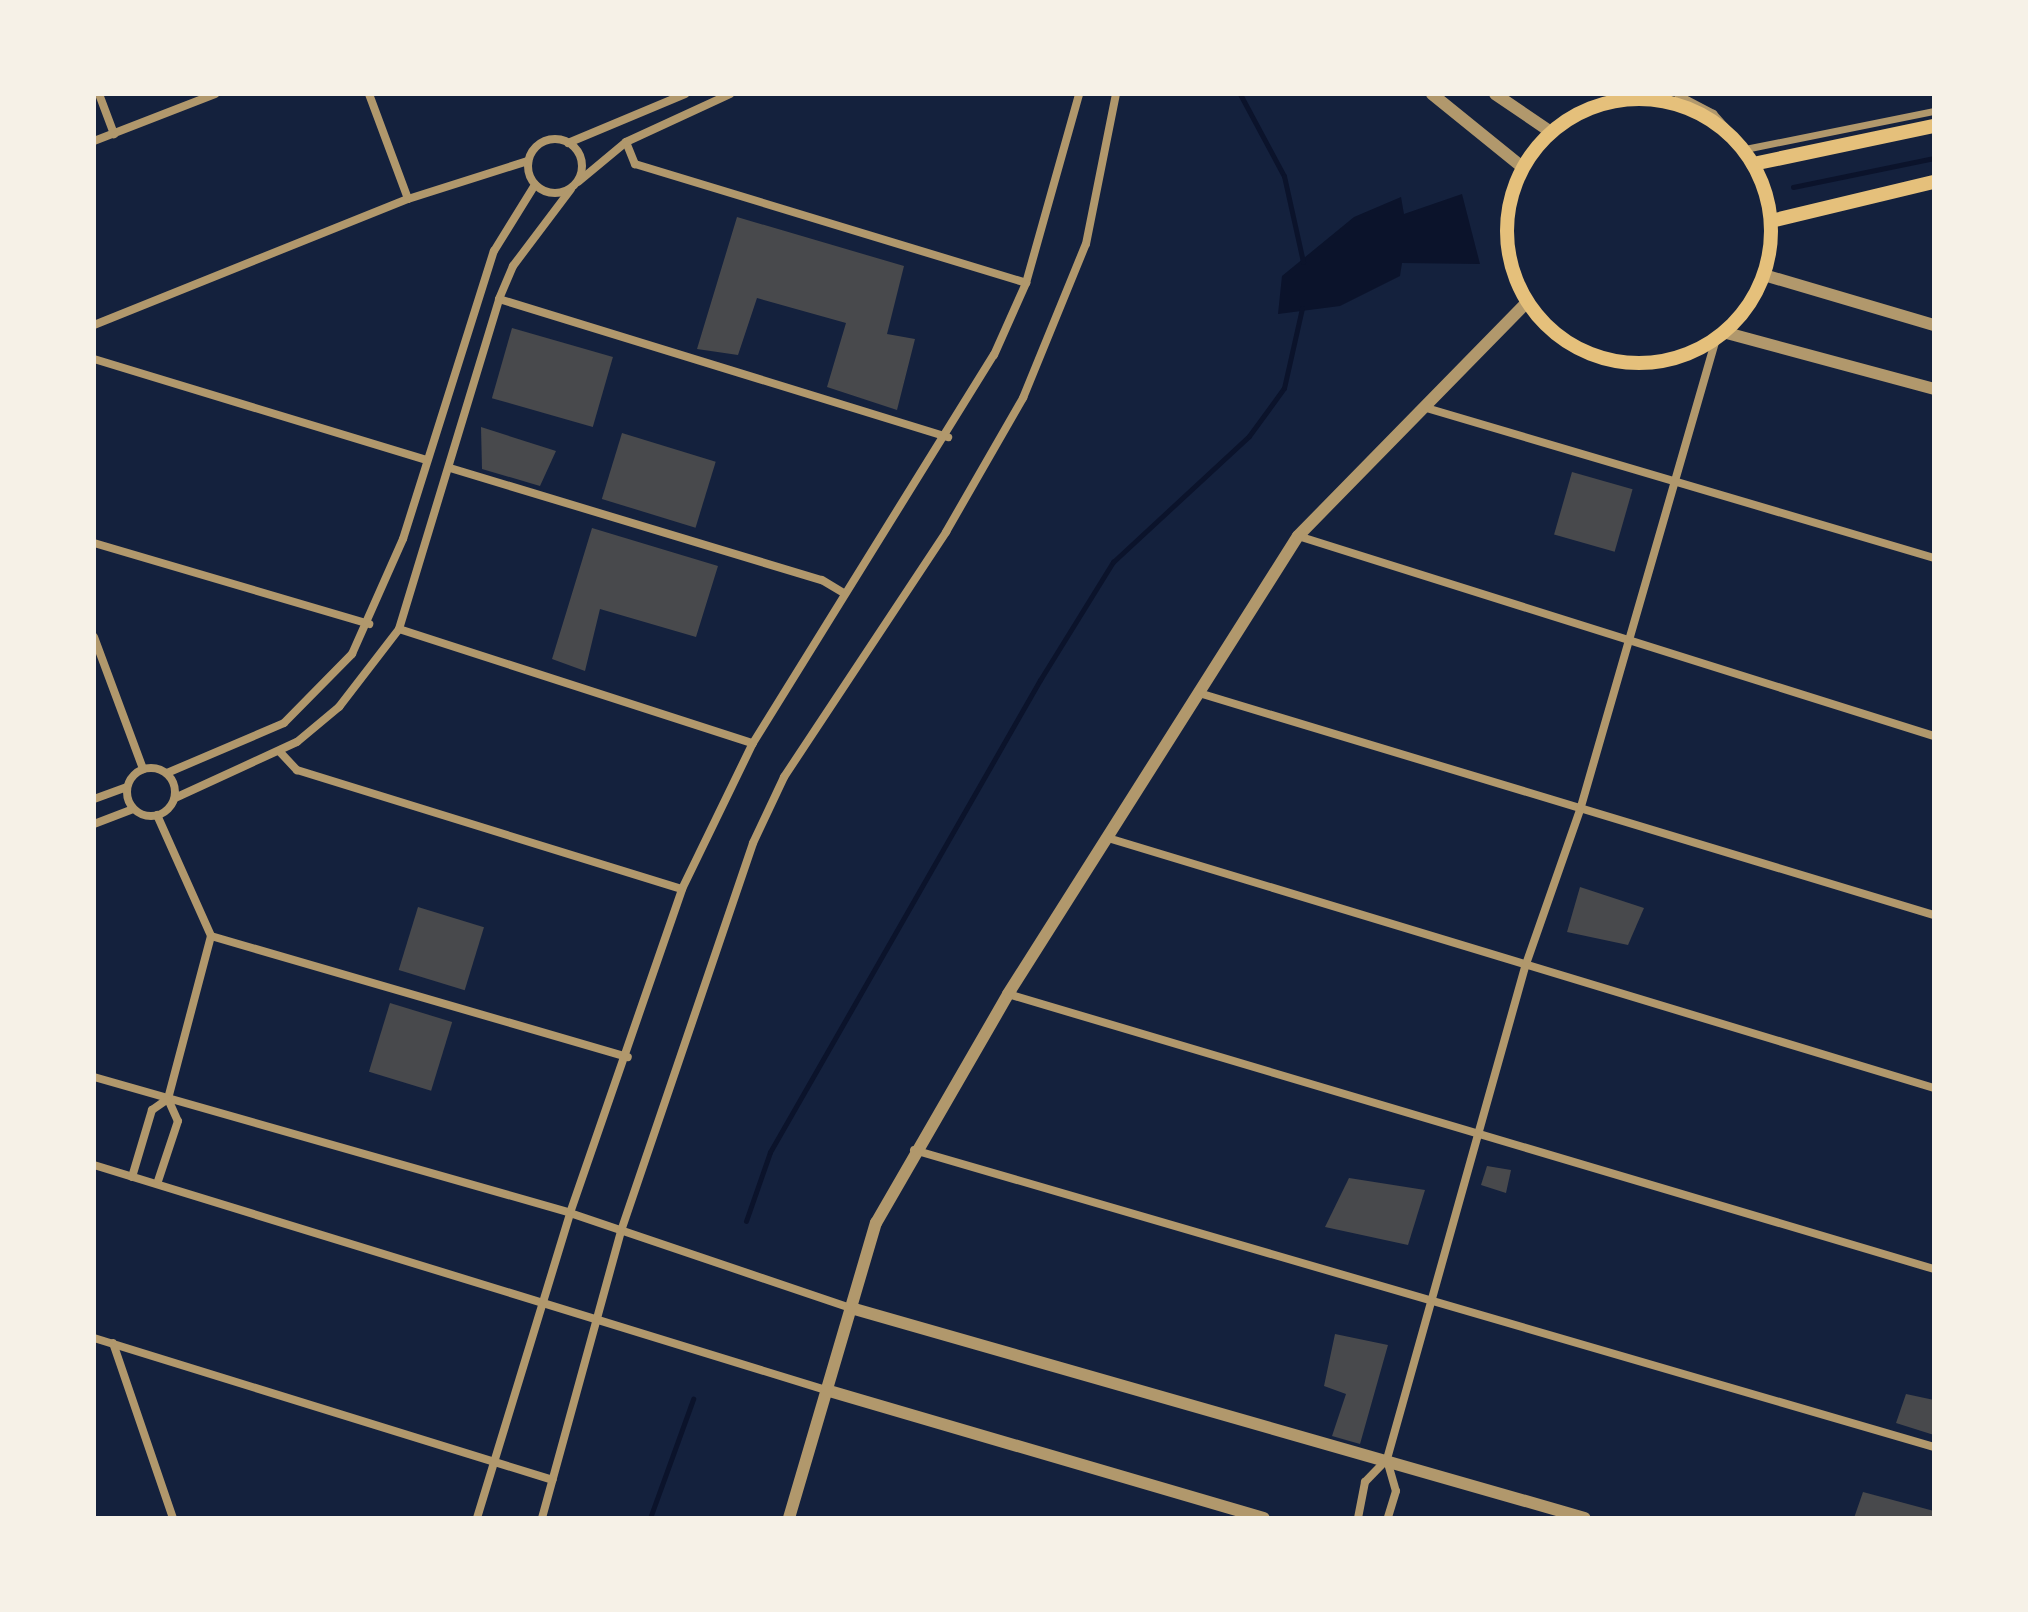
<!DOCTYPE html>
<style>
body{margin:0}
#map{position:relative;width:2028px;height:1612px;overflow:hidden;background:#14213d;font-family:"Alegreya Sans",sans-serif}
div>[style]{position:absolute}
.water>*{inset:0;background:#0b132b}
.stream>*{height:5px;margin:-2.5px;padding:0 2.5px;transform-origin:2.5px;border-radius:2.5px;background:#0b132b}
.building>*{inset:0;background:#48494c;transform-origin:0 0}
.pedestrian>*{height:7px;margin:-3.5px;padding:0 3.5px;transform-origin:3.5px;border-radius:3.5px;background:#b1986c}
.minor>*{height:8px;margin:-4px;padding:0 4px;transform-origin:4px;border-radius:4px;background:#b1986c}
.minor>.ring{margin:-4px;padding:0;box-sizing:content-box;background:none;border:8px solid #b1986c;border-radius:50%}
.tertiary>*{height:12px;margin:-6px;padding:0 6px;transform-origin:6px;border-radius:6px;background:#b1986c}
.secondary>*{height:14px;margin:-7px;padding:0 7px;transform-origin:7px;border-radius:7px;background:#e5c07b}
.secondary>.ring{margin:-7px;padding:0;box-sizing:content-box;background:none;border:14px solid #e5c07b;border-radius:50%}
span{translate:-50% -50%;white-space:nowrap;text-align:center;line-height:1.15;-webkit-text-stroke:6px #f6f1e7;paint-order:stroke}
.frame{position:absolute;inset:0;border:96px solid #f6f1e7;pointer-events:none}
</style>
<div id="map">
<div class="water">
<div style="clip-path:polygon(1462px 194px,1480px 264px,1402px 263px,1400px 276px,1340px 306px,1278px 314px,1282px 276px,1354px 217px,1401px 197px,1404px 214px)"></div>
</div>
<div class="stream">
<div style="left:1240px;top:94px;width:93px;rotate:61.8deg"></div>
<div style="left:1284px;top:176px;width:88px;rotate:77.5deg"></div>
<div style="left:1793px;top:187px;width:144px;rotate:-11.6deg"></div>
<div style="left:746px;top:1221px;width:73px;rotate:-70.8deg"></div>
<div style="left:770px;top:1152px;width:544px;rotate:-60.23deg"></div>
<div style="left:1040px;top:680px;width:139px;rotate:-58.3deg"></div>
<div style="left:1113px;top:562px;width:185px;rotate:-42.8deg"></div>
<div style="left:1249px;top:436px;width:59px;rotate:-53.9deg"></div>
<div style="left:1284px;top:388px;width:82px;rotate:-77.3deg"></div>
<div style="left:650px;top:1518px;width:127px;rotate:-70.1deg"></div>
</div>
<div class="building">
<div style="clip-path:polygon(737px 217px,904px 266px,887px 334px,915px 339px,897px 410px,827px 387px,846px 323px,757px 298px,738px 355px,697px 349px)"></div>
<div style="left:512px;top:328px;width:105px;height:73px;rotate:16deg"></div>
<div style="clip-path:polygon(481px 427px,556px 451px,540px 486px,482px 469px)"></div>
<div style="left:622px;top:433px;width:98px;height:69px;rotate:17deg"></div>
<div style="left:1572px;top:472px;width:63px;height:65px;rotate:16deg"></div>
<div style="clip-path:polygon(592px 528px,718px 566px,696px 637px,600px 609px,585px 671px,552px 659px)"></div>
<div style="clip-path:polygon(1580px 887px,1644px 908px,1628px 945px,1567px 932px)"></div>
<div style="left:418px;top:907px;width:69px;height:66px;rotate:17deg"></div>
<div style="left:390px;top:1003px;width:65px;height:72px;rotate:17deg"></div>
<div style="clip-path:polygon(1487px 1166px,1511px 1170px,1506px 1193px,1481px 1185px)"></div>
<div style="clip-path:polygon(1349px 1178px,1425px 1190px,1408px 1245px,1325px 1227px)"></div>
<div style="clip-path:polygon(1335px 1334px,1388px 1345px,1360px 1444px,1332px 1436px,1346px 1394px,1324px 1386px)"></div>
<div style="clip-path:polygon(1906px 1394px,1934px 1400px,1934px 1435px,1896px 1423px)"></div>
<div style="clip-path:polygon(1863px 1492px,1934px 1511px,1934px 1518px,1854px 1518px)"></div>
</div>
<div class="pedestrian">
<div style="left:1627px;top:94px;width:5px;rotate:90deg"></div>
<div style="left:1677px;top:94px;width:41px;rotate:27.8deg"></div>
<div style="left:1713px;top:113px;width:48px;rotate:48.4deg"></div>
<div style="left:1745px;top:149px;width:193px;rotate:-11.4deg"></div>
</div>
<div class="minor">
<div style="left:99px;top:94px;width:43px;rotate:69.4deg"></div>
<div style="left:369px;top:94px;width:112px;rotate:69.6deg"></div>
<div class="ring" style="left:528px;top:139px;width:46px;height:46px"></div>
<div style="left:94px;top:141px;width:130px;rotate:-21.2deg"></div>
<div style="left:626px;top:142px;width:24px;rotate:68deg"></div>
<div style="left:635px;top:164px;width:409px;rotate:16.9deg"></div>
<div style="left:568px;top:143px;width:127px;rotate:-22.7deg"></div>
<div style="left:578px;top:182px;width:62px;rotate:-39.8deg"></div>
<div style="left:626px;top:142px;width:115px;rotate:-24.8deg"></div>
<div style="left:499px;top:299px;width:470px;rotate:17.1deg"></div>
<div style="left:94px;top:325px;width:338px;rotate:-21.9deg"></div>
<div style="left:408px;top:199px;width:126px;rotate:-17.6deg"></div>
<div style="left:94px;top:359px;width:348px;rotate:16.9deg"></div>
<div style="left:1423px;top:407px;width:533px;rotate:16.46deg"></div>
<div style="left:450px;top:468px;width:388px;rotate:16.8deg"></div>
<div style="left:822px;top:580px;width:26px;rotate:31deg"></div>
<div style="left:1298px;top:536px;width:667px;rotate:17.46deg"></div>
<div style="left:94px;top:543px;width:287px;rotate:16.4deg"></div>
<div style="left:399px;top:629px;width:372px;rotate:17.9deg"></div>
<div style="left:94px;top:637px;width:141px;rotate:69.6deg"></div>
<div style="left:1199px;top:693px;width:768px;rotate:16.81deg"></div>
<div style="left:280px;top:752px;width:25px;rotate:47deg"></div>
<div style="left:297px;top:770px;width:403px;rotate:17.2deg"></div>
<div class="ring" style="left:127px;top:768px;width:40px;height:40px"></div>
<div style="left:167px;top:773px;width:127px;rotate:-23.1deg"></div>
<div style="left:284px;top:723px;width:97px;rotate:-45.4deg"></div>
<div style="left:352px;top:654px;width:126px;rotate:-66.1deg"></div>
<div style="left:403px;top:539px;width:302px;rotate:-72.5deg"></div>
<div style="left:494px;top:251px;width:78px;rotate:-58.2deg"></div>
<div style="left:175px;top:798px;width:134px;rotate:-24.7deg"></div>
<div style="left:297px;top:742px;width:55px;rotate:-39.8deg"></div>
<div style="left:339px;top:707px;width:98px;rotate:-52.4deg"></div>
<div style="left:399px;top:629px;width:345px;rotate:-73.1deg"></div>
<div style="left:499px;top:299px;width:36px;rotate:-67deg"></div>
<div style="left:513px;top:266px;width:96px;rotate:-53deg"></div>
<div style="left:94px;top:799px;width:35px;rotate:-20deg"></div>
<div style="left:157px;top:815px;width:133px;rotate:65.9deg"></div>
<div style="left:211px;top:936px;width:169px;rotate:104.8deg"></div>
<div style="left:168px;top:1099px;width:24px;rotate:66deg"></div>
<div style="left:178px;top:1121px;width:66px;rotate:108.4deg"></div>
<div style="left:94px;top:824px;width:42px;rotate:-21deg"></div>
<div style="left:1108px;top:838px;width:863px;rotate:16.84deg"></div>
<div style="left:211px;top:936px;width:434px;rotate:16.2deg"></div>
<div style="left:1008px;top:994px;width:966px;rotate:16.54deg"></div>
<div style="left:94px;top:1077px;width:495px;rotate:15.9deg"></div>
<div style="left:570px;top:1213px;width:297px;rotate:18.7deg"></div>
<div style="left:914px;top:1150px;width:1062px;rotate:16.23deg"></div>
<div style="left:94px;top:1165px;width:766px;rotate:17.09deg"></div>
<div style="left:132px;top:1177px;width:70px;rotate:-73.4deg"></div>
<div style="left:152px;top:1110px;width:19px;rotate:-35deg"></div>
<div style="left:94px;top:1338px;width:480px;rotate:17.2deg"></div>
<div style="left:113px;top:1343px;width:185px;rotate:71.1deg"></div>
<div style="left:1387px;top:1460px;width:32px;rotate:74deg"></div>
<div style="left:1396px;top:1491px;width:28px;rotate:107deg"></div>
<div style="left:477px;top:1518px;width:319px;rotate:-73deg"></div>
<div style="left:570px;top:1213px;width:343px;rotate:-70.9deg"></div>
<div style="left:682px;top:889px;width:162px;rotate:-64.1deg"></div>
<div style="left:753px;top:743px;width:457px;rotate:-58.2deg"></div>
<div style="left:994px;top:355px;width:79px;rotate:-66deg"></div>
<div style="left:1026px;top:283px;width:196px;rotate:-74.3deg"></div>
<div style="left:542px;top:1518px;width:298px;rotate:-74.6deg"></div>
<div style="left:621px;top:1231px;width:410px;rotate:-71.2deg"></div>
<div style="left:753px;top:843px;width:73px;rotate:-64.8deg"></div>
<div style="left:784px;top:777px;width:294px;rotate:-56.5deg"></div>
<div style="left:946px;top:532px;width:155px;rotate:-60.1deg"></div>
<div style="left:1023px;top:398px;width:166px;rotate:-67.8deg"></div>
<div style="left:1086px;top:244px;width:153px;rotate:-78.7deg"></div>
<div style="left:1358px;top:1518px;width:37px;rotate:-79deg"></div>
<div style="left:1365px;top:1482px;width:32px;rotate:-46deg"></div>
<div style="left:1387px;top:1459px;width:511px;rotate:-74.33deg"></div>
<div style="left:1525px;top:967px;width:166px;rotate:-70.7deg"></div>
<div style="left:1580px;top:810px;width:493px;rotate:-73.9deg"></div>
</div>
<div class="tertiary">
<div style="left:1432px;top:94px;width:116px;rotate:39deg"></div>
<div style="left:1495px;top:94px;width:68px;rotate:34.2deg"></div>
<div style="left:1764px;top:275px;width:177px;rotate:16.4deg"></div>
<div style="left:1723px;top:332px;width:219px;rotate:15.1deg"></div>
<div style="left:851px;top:1308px;width:763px;rotate:15.97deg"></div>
<div style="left:826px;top:1390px;width:456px;rotate:16.3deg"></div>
<div style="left:789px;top:1518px;width:308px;rotate:-73.6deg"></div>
<div style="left:876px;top:1223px;width:264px;rotate:-60deg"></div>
<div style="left:1008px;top:994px;width:542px;rotate:-57.66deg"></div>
<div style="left:1298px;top:536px;width:327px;rotate:-45.6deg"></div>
</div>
<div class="secondary">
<div class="ring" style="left:1507px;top:99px;width:250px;height:250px"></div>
<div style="left:1753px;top:164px;width:185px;rotate:-11.9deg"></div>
<div style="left:1771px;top:221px;width:168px;rotate:-13.5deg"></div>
</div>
<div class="frame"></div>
</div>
